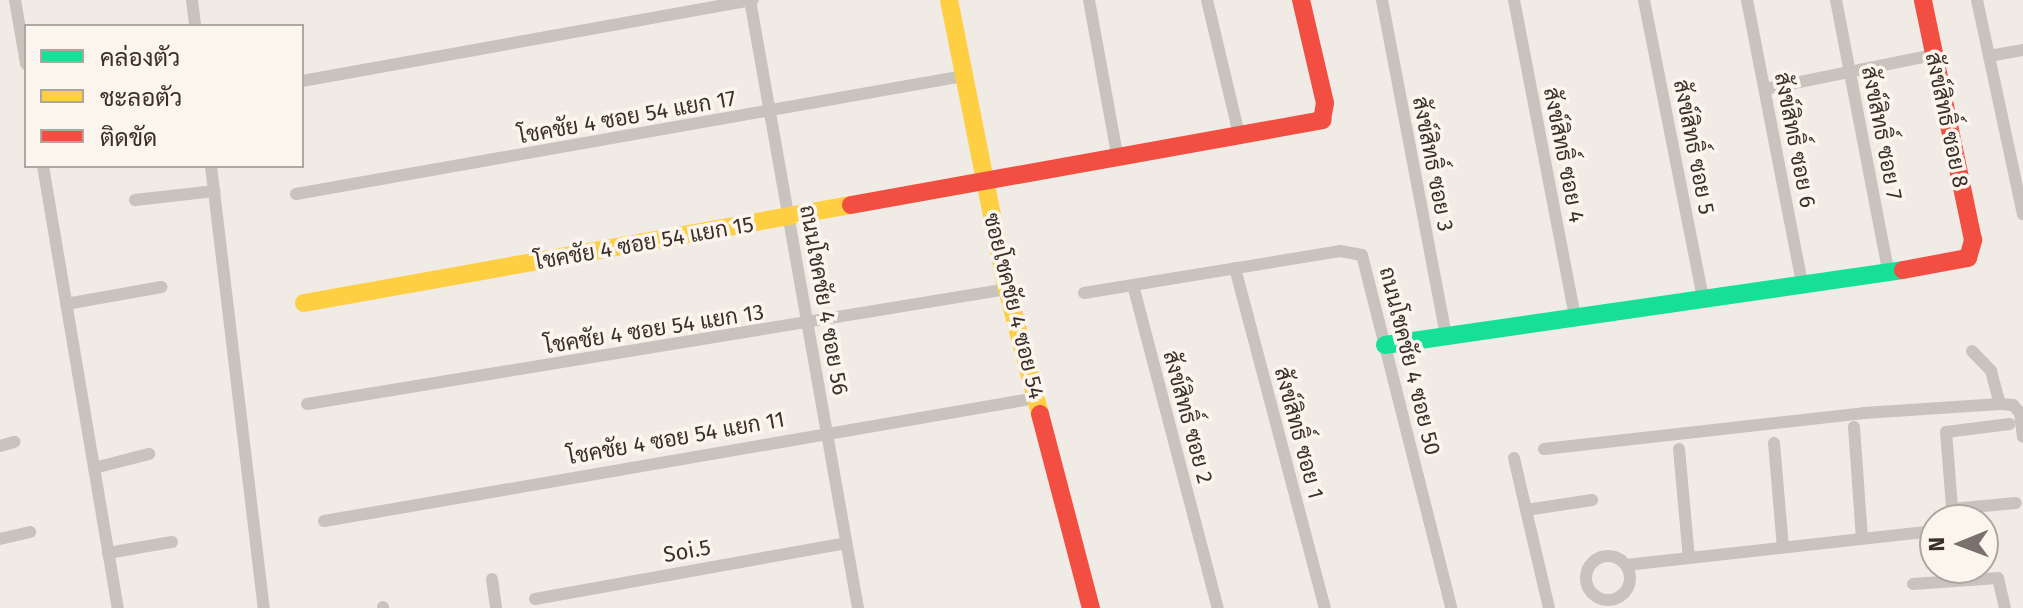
<!DOCTYPE html>
<meta charset="utf-8">
<style>
body{margin:0}
#map{position:relative;width:2023px;height:608px;overflow:hidden;background:#f0ebe5;font-family:"Fira Sans",Sarabun,sans-serif}
div>[style]{position:absolute}
.street>*{height:12px;margin:-6px;padding:0 6px;transform-origin:6px;border-radius:6px;background:#c9c3be}
.street>.ring{margin:-6px;padding:0;box-sizing:content-box;background:none;border:12px solid #c9c3be;border-radius:50%}
.fast>*{height:18px;margin:-9px;padding:0 9px;transform-origin:9px;border-radius:9px;background:#16e098}
.slow>*{height:18px;margin:-9px;padding:0 9px;transform-origin:9px;border-radius:9px;background:#ffcf43}
.jam>*{height:18px;margin:-9px;padding:0 9px;transform-origin:9px;border-radius:9px;background:#f24e42}
span{translate:-50% -50%;white-space:nowrap;text-align:center;line-height:1.15;-webkit-text-stroke:7px #fbf5ee;paint-order:stroke}
.street-label{font-size:22px;color:#3b302b}
.legend{position:absolute;left:24px;top:24px;width:280px;height:144px;box-sizing:border-box;background:#fbf5ee;border:2px solid #aea6a0;margin:0;padding:10px 14px;list-style:none;font-size:24px;color:#3b302b}
.legend li{display:flex;align-items:center;gap:16px;height:40px}
.legend b{width:40px;border:2px solid #aea6a0}
.north{position:absolute;left:1919px;top:504px;width:80px;height:80px;box-sizing:border-box;background:#fbf5ee;border:2px solid #aea6a0;border-radius:50%;rotate:269deg;font-size:22px;font-weight:700;line-height:32px;text-align:center;color:#3b302b}
.north::after{content:'';display:block;margin:auto;width:28px;height:36px;background:#7a716c;clip-path:polygon(50% 0,100% 100%,50% 72%,0 100%)}
</style>
<div id="map">
<div class="street">
<div style="left:15px;top:0;width:65px;rotate:80.2deg"></div>
<div style="left:192px;top:0;width:26px;rotate:83deg"></div>
<div style="left:750px;top:0;width:618px;rotate:79.93deg"></div>
<div style="left:1089px;top:0;width:162px;rotate:79.7deg"></div>
<div style="left:1207px;top:0;width:142px;rotate:76.6deg"></div>
<div style="left:1382px;top:0;width:341px;rotate:79.2deg"></div>
<div style="left:1514px;top:0;width:323px;rotate:79.1deg"></div>
<div style="left:1644px;top:0;width:308px;rotate:78.8deg"></div>
<div style="left:1747px;top:0;width:293px;rotate:79deg"></div>
<div style="left:1836px;top:0;width:279px;rotate:79.1deg"></div>
<div style="left:1977px;top:0;width:219px;rotate:77.9deg"></div>
<div style="left:1989px;top:56px;width:35px;rotate:-10deg"></div>
<div style="left:302px;top:81px;width:458px;rotate:-10.2deg"></div>
<div style="left:1765px;top:89px;width:171px;rotate:-11.4deg"></div>
<div style="left:43px;top:166px;width:448px;rotate:80.4deg"></div>
<div style="left:211px;top:166px;width:445px;rotate:83.2deg"></div>
<div style="left:296px;top:194px;width:677px;rotate:-10.03deg"></div>
<div style="left:135px;top:200px;width:80px;rotate:-6.5deg"></div>
<div style="left:1235px;top:268px;width:352px;rotate:75.2deg"></div>
<div style="left:1133px;top:285px;width:334px;rotate:75.3deg"></div>
<div style="left:1084px;top:293px;width:259px;rotate:-9.3deg"></div>
<div style="left:1340px;top:251px;width:22px;rotate:10deg"></div>
<div style="left:1362px;top:255px;width:364px;rotate:75.8deg"></div>
<div style="left:66px;top:304px;width:97px;rotate:-10.1deg"></div>
<div style="left:1972px;top:351px;width:28px;rotate:46deg"></div>
<div style="left:1991px;top:371px;width:34px;rotate:75deg"></div>
<div style="left:307px;top:404px;width:709px;rotate:-9.33deg"></div>
<div style="left:1854px;top:427px;width:112px;rotate:85.9deg"></div>
<div style="left:1774px;top:443px;width:105px;rotate:85.1deg"></div>
<div style="left:0;top:446px;width:15px;rotate:-16deg"></div>
<div style="left:1544px;top:449px;width:322px;rotate:-6.4deg"></div>
<div style="left:1864px;top:413px;width:136px;rotate:-3.8deg"></div>
<div style="left:2000px;top:404px;width:13px;rotate:4deg"></div>
<div style="left:2013px;top:405px;width:11px;rotate:49deg"></div>
<div style="left:2020px;top:413px;width:24px;rotate:83deg"></div>
<div style="left:1679px;top:449px;width:109px;rotate:84.8deg"></div>
<div style="left:1514px;top:458px;width:53px;rotate:77deg"></div>
<div style="left:1526px;top:510px;width:67px;rotate:-8.6deg"></div>
<div style="left:94px;top:468px;width:57px;rotate:-14.3deg"></div>
<div style="left:1952px;top:509px;width:64px;rotate:-5.4deg"></div>
<div style="left:1526px;top:510px;width:101px;rotate:76.8deg"></div>
<div style="left:1953px;top:520px;width:88px;rotate:-94.5deg"></div>
<div style="left:1946px;top:432px;width:64px;rotate:-7.2deg"></div>
<div style="left:324px;top:521px;width:723px;rotate:-9.8deg"></div>
<div style="left:0;top:539px;width:31px;rotate:-13deg"></div>
<div style="left:108px;top:553px;width:65px;rotate:-9.8deg"></div>
<div class="ring" style="left:1586px;top:556px;width:32px;height:32px"></div>
<div style="left:1626px;top:565px;width:311px;rotate:-6.3deg"></div>
<div style="left:492px;top:579px;width:29px;rotate:82deg"></div>
<div style="left:1913px;top:584px;width:85px;rotate:-4deg"></div>
<div style="left:1998px;top:578px;width:31px;rotate:77deg"></div>
<div style="left:535px;top:599px;width:316px;rotate:-10.2deg"></div>
<div style="left:383px;top:607px;width:1px;rotate:90deg"></div>
</div>
<div class="fast">
<div style="left:1385px;top:345px;width:523px;rotate:-8.24deg"></div>
</div>
<div class="slow">
<div style="left:949px;top:0;width:295px;rotate:78.7deg"></div>
<div style="left:1007px;top:289px;width:129px;rotate:75.2deg"></div>
<div style="left:304px;top:303px;width:556px;rotate:-10.16deg"></div>
</div>
<div class="jam">
<div style="left:851px;top:205px;width:479px;rotate:-10.2deg"></div>
<div style="left:1322px;top:120px;width:17px;rotate:-80deg"></div>
<div style="left:1325px;top:103px;width:106px;rotate:-103.1deg"></div>
<div style="left:1903px;top:270px;width:66px;rotate:-10.5deg"></div>
<div style="left:1968px;top:258px;width:19px;rotate:-74deg"></div>
<div style="left:1973px;top:240px;width:245px;rotate:-101.8deg"></div>
<div style="left:1040px;top:414px;width:201px;rotate:75.3deg"></div>
</div>
<div class="street-label">
<span style="left:627px;top:117px;rotate:-10deg">โชคชัย 4 ซอย 54 แยก 17</span>
<span style="left:1947px;top:120px;rotate:78deg">สังข์สิทธิ์ ซอย 8</span>
<span style="left:1882px;top:133px;rotate:79deg">สังข์สิทธิ์ ซอย 7</span>
<span style="left:1795px;top:140px;rotate:79deg">สังข์สิทธิ์ ซอย 6</span>
<span style="left:1694px;top:147px;rotate:79deg">สังข์สิทธิ์ ซอย 5</span>
<span style="left:1564px;top:155px;rotate:79deg">สังข์สิทธิ์ ซอย 4</span>
<span style="left:1433px;top:164px;rotate:79deg">สังข์สิทธิ์ ซอย 3</span>
<span style="left:644px;top:243px;rotate:-10deg">โชคชัย 4 ซอย 54 แยก 15</span>
<span style="left:824px;top:300px;rotate:80deg">ถนนโชคชัย 4 ซอย 56</span>
<span style="left:1014px;top:306px;rotate:76deg">ซอยโชคชัย 4 ซอย 54</span>
<span style="left:654px;top:329px;rotate:-9deg">โชคชัย 4 ซอย 54 แยก 13</span>
<span style="left:1410px;top:361px;rotate:76deg">ถนนโชคชัย 4 ซอย 50</span>
<span style="left:1188px;top:417px;rotate:75deg">สังข์สิทธิ์ ซอย 2</span>
<span style="left:1299px;top:433px;rotate:75deg">สังข์สิทธิ์ ซอย 1</span>
<span style="left:676px;top:438px;rotate:-10deg">โชคชัย 4 ซอย 54 แยก 11</span>
<span style="left:687px;top:551px;rotate:-10deg">Soi.5</span>
</div>
<ul class="legend">
<li><b style="height:10px;background:#16e098"></b>คล่องตัว</li>
<li><b style="height:10px;background:#ffcf43"></b>ชะลอตัว</li>
<li><b style="height:10px;background:#f24e42"></b>ติดขัด</li>
</ul>
<div class="north">N</div>
</div>
